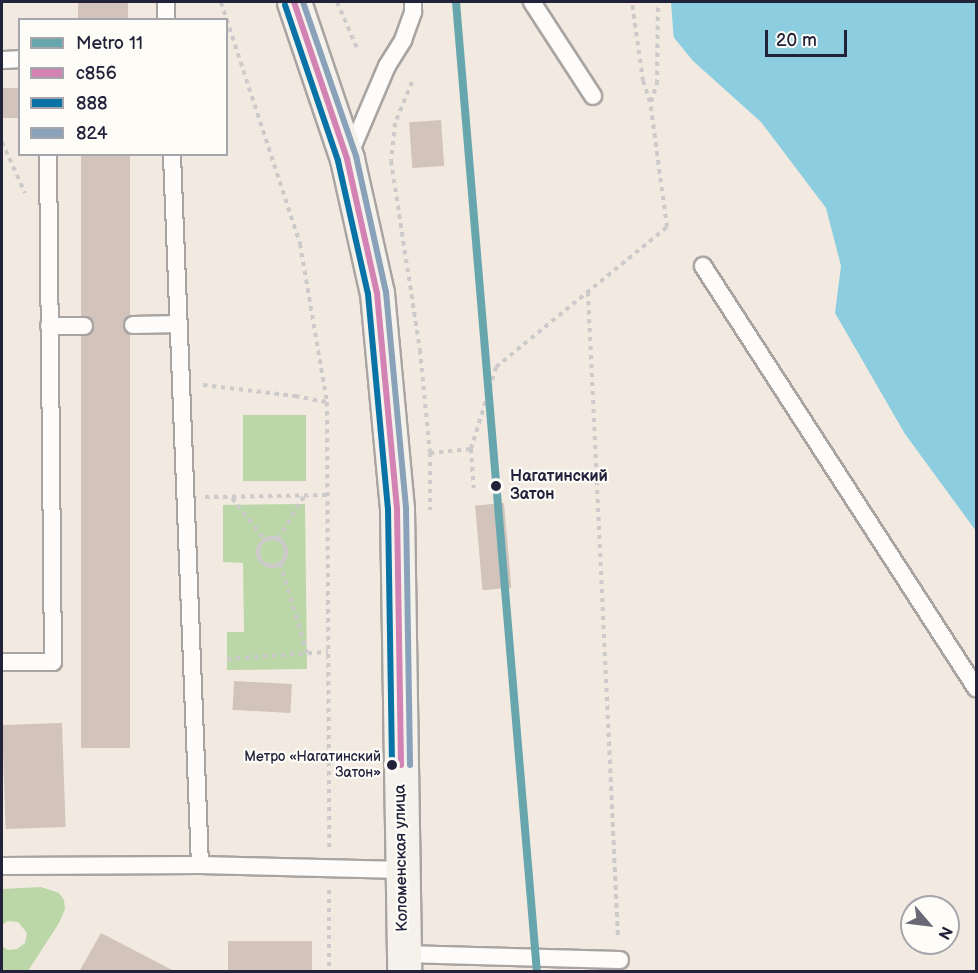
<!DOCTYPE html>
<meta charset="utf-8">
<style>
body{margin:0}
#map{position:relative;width:978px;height:973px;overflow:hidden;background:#f2eae0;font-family:"Balsamiq Sans",sans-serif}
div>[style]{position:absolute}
.green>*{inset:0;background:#bbd7a8;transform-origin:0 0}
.water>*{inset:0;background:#8ccee0}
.pier>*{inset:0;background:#f2eae0}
.building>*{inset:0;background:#d2c4bb;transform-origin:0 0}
.path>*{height:4px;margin-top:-2px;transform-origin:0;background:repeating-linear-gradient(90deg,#cccaca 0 4.5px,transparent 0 9px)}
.path>.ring{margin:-2px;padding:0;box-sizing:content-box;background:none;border:4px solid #cccaca;border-radius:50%}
.roads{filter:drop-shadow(2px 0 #a9a4a2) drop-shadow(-2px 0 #a9a4a2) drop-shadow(0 2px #a9a4a2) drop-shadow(0 -2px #a9a4a2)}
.lane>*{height:16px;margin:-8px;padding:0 8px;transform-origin:8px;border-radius:8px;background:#fdfcfa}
.secondary>*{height:33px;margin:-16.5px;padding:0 16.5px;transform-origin:16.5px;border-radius:16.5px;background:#f5f2ec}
.bus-1>*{height:6px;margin:-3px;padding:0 3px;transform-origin:3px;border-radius:3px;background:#d382b4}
.bus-2>*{height:6px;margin:-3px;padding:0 3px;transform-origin:3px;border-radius:3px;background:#0973a7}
.bus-3>*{height:6px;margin:-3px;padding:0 3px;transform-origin:3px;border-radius:3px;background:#8aa1ba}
.metro-1>*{height:8px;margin:-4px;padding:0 4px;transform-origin:4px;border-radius:4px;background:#67a6ad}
.dots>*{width:16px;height:16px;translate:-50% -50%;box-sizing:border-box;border:3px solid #fdfcf7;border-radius:50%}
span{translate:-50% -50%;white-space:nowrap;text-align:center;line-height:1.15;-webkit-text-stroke:4.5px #fdfcf7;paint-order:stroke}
.bus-label{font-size:14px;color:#22223b}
.right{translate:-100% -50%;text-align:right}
.stop-label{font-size:16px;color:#22223b;font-weight:700}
.left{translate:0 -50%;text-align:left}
.street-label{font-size:16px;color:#22223b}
.frame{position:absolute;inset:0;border:3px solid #22223b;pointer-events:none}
.legend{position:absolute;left:18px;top:18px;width:210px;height:138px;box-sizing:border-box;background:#fdfcf7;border:2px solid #a5a5ac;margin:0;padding:8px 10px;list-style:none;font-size:18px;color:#22223b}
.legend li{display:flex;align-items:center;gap:12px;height:30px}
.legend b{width:30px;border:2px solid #a5a5ac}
.north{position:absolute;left:900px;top:895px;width:60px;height:60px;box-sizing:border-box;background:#fdfcf7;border:2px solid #a5a5ac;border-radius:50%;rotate:118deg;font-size:16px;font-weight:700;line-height:24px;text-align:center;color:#22223b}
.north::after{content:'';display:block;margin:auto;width:21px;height:27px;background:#6b6875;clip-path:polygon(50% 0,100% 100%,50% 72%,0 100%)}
.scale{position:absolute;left:765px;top:30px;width:82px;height:27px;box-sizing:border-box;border:3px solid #22223b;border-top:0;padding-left:8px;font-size:18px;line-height:21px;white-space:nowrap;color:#22223b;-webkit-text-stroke:4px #fdfcf7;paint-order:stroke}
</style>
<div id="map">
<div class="green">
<div style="left:243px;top:415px;width:63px;height:66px"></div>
<div style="clip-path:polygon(305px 504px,307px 669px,227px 670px,227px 632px,244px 632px,243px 563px,223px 562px,223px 505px)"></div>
<div style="clip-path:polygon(41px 887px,59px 893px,64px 900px,65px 909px,59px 923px,28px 971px,2px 971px,2px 946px,8px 950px,17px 949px,25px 943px,27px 933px,18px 922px,8px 921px,2px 925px,2px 889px)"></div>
</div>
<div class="water">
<div style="clip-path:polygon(645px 2px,976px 2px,976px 531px,905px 434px,835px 313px,841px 266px,826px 208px,761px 122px,693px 61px)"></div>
</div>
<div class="pier">
<div style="clip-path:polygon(642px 2px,671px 2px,674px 42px,643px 3px)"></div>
</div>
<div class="building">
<div style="left:78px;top:2px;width:50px;height:18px"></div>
<div style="left:2px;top:88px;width:18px;height:30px"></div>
<div style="left:441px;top:120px;width:46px;height:32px;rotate:86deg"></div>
<div style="left:81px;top:154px;width:49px;height:594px"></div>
<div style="left:504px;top:503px;width:85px;height:29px;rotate:85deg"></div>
<div style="left:234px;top:681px;width:58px;height:29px;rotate:3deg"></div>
<div style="left:62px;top:723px;width:104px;height:60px;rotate:88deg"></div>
<div style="clip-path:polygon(101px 933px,176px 972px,79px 972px)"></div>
<div style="left:312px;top:941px;width:31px;height:84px;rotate:90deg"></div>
</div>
<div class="path">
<div style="left:221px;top:2px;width:255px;rotate:71.9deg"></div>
<div style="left:300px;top:244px;width:160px;rotate:80.3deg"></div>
<div style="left:327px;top:402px;width:445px;rotate:89.7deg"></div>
<div style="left:337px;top:2px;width:50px;rotate:66.5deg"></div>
<div style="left:412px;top:82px;width:44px;rotate:112.5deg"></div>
<div style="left:395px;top:123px;width:38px;rotate:96deg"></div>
<div style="left:391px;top:161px;width:191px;rotate:81.3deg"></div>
<div style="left:420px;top:350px;width:103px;rotate:84.5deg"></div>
<div style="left:430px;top:453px;width:57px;rotate:90deg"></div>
<div style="left:651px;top:102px;width:19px;rotate:-72deg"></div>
<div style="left:657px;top:84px;width:82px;rotate:-89.3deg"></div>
<div style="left:2px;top:142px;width:56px;rotate:65.7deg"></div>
<div style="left:588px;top:292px;width:647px;rotate:87.34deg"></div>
<div style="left:203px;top:385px;width:93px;rotate:6.8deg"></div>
<div style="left:295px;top:396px;width:33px;rotate:11deg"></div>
<div style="left:471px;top:449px;width:86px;rotate:-73deg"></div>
<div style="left:496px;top:367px;width:221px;rotate:-39.3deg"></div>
<div style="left:667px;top:227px;width:126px;rotate:-97.7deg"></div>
<div style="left:650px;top:102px;width:22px;rotate:-108deg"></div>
<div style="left:643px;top:81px;width:80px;rotate:-97.9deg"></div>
<div style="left:430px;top:453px;width:41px;rotate:-5.6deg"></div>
<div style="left:471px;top:449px;width:39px;rotate:86deg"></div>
<div style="left:205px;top:497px;width:122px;rotate:-0.9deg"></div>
<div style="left:232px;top:498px;width:53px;rotate:51.8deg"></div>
<div class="ring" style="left:258px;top:538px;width:24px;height:24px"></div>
<div style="left:278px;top:539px;width:52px;rotate:-58.5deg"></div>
<div style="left:280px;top:563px;width:94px;rotate:73.3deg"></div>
<div style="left:227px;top:659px;width:101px;rotate:-4deg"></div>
<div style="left:329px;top:890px;width:82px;rotate:90deg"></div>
</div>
<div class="roads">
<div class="lane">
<div style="left:166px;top:2px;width:18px;rotate:90deg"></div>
<div style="left:532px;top:2px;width:112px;rotate:57deg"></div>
<div style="left:2px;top:60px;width:18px;rotate:-3deg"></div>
<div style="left:349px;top:155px;width:97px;rotate:-66.9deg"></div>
<div style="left:387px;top:66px;width:31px;rotate:-58deg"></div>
<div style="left:403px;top:40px;width:30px;rotate:-70deg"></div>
<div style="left:413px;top:12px;width:10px;rotate:-90deg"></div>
<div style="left:703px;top:266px;width:503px;rotate:57.1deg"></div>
<div style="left:133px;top:325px;width:46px;rotate:-1.2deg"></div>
<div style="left:49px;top:326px;width:35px"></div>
<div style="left:2px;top:662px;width:51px"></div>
<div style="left:53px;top:662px;width:508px;rotate:-90.56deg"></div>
<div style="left:200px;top:865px;width:202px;rotate:1.4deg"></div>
<div style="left:2px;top:866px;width:198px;rotate:-0.3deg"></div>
<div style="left:200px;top:865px;width:712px;rotate:-92.26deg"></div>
<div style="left:403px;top:954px;width:217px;rotate:1.6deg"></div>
</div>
<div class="secondary">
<div style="left:294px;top:2px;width:166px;rotate:71.3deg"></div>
<div style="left:347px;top:159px;width:137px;rotate:77.4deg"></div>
<div style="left:377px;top:293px;width:217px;rotate:84.7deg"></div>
<div style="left:397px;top:509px;width:463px;rotate:89.1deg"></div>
</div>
</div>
<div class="bus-1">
<div style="left:294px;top:2px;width:166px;rotate:71.3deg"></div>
<div style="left:347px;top:159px;width:137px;rotate:77.4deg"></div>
<div style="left:377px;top:293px;width:217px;rotate:84.7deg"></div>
<div style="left:397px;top:509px;width:256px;rotate:89.1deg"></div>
</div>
<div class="bus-2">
<div style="left:285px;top:5px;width:165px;rotate:71.2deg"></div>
<div style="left:338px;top:161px;width:136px;rotate:77.3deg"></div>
<div style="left:368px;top:294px;width:216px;rotate:84.7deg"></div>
<div style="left:388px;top:509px;width:256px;rotate:89.1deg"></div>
</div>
<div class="bus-3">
<div style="left:303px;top:2px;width:163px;rotate:71deg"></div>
<div style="left:356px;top:156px;width:139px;rotate:77.6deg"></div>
<div style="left:386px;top:292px;width:218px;rotate:84.7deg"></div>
<div style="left:406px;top:509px;width:256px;rotate:89.1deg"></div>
</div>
<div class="metro-1">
<div style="left:456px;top:2px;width:973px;rotate:85.23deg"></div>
</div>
<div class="dots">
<div style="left:496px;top:486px;background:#22223b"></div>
<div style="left:392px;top:765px;background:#22223b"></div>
</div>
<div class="bus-label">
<span class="right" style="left:381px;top:765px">Метро «Нагатинский<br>Затон»</span>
</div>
<div class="stop-label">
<span class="left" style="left:510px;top:486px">Нагатинский<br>Затон</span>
</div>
<div class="street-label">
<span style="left:402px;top:858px;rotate:-91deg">Коломенская улица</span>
</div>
<div class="frame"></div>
<ul class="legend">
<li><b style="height:8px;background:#67a6ad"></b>Metro 11</li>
<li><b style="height:8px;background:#d382b4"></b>с856</li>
<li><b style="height:8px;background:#0973a7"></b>888</li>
<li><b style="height:8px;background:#8aa1ba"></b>824</li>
</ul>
<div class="north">N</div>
<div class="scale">20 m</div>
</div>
